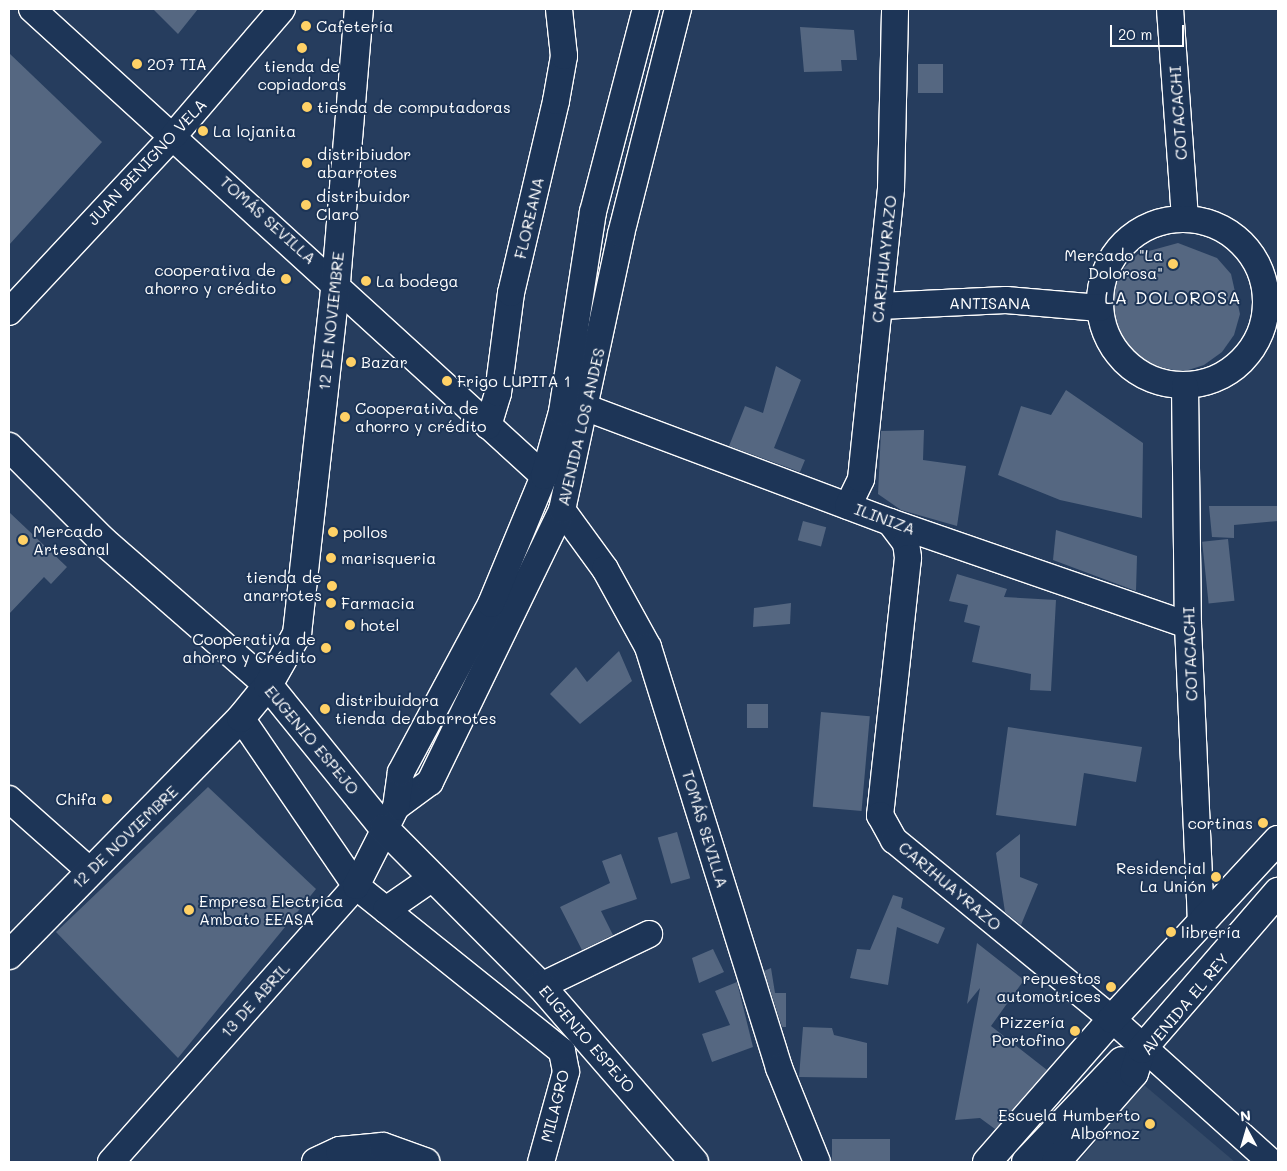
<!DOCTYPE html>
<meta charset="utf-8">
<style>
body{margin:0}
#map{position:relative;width:1287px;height:1171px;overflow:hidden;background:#263d5e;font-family:Mali,sans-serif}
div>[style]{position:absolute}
.built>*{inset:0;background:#344a68}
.building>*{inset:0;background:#556781;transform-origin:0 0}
.roads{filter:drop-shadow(1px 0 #fff) drop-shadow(-1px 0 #fff) drop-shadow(0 1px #fff) drop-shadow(0 -1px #fff)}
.minor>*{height:26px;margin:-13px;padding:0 13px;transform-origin:13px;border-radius:13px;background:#1d3557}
.minor>.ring{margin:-13px;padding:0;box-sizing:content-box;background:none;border:26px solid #1d3557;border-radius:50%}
.tertiary>*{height:28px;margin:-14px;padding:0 14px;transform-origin:14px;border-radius:14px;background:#1d3557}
.primary>*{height:28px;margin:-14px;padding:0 14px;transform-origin:14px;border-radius:14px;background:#1d3557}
.dots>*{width:14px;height:14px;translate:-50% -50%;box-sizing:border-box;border:2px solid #1d3557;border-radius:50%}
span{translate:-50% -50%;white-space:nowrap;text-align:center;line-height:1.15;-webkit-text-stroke:4px #1d3557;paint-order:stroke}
.poi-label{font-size:16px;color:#fff}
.left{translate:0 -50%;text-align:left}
.right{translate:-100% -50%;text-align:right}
.street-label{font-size:16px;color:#fff}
.neighbourhood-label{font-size:18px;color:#fff;letter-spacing:1px}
.frame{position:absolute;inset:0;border:10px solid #fff;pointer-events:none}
.north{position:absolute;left:1222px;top:1106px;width:50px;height:50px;-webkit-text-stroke:4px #1d3557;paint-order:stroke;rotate:354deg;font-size:14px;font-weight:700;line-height:20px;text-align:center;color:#fff}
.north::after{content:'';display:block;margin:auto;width:18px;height:22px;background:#fff;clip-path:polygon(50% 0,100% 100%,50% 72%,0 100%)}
.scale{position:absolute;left:1110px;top:25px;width:74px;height:22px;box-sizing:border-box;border:2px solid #fff;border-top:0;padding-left:6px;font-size:15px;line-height:18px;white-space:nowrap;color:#fff;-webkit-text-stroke:4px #1d3557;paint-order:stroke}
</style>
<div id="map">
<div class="built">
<div style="clip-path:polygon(1144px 1085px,1235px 1162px,1078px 1162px)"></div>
</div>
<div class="building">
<div style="clip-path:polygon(153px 9px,198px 9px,178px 34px)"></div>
<div style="clip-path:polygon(800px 27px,854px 30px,857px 60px,841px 60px,842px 71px,804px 72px)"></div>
<div style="clip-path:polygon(9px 53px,102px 142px,9px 245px)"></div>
<div style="left:918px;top:64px;width:25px;height:29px"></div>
<div style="clip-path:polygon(1178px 243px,1217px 258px,1231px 274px,1240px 314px,1234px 335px,1222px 352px,1204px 365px,1182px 372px,1142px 363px,1125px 349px,1112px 317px,1113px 288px,1123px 269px,1138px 254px)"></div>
<div style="clip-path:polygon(776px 366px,801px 380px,774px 448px,805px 460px,800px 472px,729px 446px,745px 406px,763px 413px)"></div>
<div style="clip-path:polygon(1066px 390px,1143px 443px,1142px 518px,1060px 500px,998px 475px,1021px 406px,1051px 415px)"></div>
<div style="clip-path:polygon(924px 430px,923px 460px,966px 466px,957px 526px,901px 510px,878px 494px,881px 431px)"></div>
<div style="clip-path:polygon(1209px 506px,1278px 506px,1278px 521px,1234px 525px,1234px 538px,1212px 537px)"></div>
<div style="clip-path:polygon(9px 512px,67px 567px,51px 584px,44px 577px,9px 614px)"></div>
<div style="left:803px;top:521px;width:24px;height:20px;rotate:15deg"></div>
<div style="clip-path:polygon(1056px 530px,1137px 556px,1136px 591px,1053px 560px)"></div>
<div style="left:1228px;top:539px;width:62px;height:26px;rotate:84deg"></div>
<div style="clip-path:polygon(957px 574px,1007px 589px,1004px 597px,1056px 600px,1051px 691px,1030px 690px,1031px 674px,972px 662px,980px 626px,964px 622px,968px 605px,949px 601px)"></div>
<div style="clip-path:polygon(791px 603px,790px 624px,753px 627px,754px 608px)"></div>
<div style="clip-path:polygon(619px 651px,632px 681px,580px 724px,550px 694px,576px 667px,587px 682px)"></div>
<div style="left:747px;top:704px;width:21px;height:24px"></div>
<div style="left:821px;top:712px;width:49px;height:95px;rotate:5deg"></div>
<div style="clip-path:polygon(1008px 727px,1142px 747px,1136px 782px,1084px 773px,1076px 826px,996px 815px)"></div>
<div style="clip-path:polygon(208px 787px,316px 889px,178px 1058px,56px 932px)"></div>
<div style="left:677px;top:832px;width:48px;height:20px;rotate:74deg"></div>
<div style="clip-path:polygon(1020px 834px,1020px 877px,1038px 884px,1021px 925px,1005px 912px,996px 853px)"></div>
<div style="clip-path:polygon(621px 854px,637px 899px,601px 911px,613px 935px,582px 950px,560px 907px,610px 883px,602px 861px)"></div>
<div style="clip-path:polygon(893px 895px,903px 898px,901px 908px,945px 928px,938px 944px,897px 927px,888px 985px,850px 978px,857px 949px,870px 950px)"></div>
<div style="clip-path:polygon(977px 943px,1024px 980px,991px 1026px,1047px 1070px,995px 1129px,980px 1118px,955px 1120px,980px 988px,967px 1004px)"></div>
<div style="clip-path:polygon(713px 949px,724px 972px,699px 983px,692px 958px)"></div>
<div style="clip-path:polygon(771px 968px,775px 993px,786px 993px,786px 1027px,782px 1027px,764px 971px)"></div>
<div style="clip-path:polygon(737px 982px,753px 1047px,712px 1062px,702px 1034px,730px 1025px,715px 991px)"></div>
<div style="clip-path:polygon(803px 1027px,832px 1028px,834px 1035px,867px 1043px,867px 1078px,799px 1077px)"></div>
<div style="left:890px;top:1139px;width:23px;height:58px;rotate:90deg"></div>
</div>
<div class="roads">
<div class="minor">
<div style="left:32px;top:9px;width:693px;rotate:42.37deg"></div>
<div style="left:1170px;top:9px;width:209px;rotate:85.9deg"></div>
<div class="ring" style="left:1100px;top:219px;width:140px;height:140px"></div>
<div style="left:880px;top:306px;width:126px;rotate:-2.7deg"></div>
<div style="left:1006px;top:300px;width:94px;rotate:4.9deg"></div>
<div style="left:9px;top:312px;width:242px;rotate:-47deg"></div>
<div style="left:174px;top:135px;width:166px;rotate:-49.4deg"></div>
<div style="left:1185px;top:386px;width:239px;rotate:89.3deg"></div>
<div style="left:1188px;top:625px;width:298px;rotate:87.5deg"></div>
<div style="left:584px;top:407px;width:327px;rotate:20.6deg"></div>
<div style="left:890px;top:522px;width:315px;rotate:19.1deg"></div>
<div style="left:488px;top:426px;width:34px;rotate:-73deg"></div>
<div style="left:498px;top:393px;width:101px;rotate:-82.6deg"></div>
<div style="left:511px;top:293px;width:197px;rotate:-76.8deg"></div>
<div style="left:556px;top:101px;width:46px;rotate:-79.9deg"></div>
<div style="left:564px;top:56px;width:47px;rotate:-96.1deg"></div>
<div style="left:848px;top:506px;width:30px;rotate:-64deg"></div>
<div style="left:861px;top:479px;width:293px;rotate:-84.1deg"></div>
<div style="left:891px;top:188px;width:179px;rotate:-88.7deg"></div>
<div style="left:562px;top:510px;width:73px;rotate:53.9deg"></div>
<div style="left:605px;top:569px;width:89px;rotate:61.1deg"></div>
<div style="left:648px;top:647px;width:441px;rotate:72.7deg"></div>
<div style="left:779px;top:1068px;width:101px;rotate:68deg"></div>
<div style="left:890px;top:522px;width:26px;rotate:53deg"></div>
<div style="left:906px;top:543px;width:15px;rotate:82deg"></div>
<div style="left:908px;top:558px;width:259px;rotate:96.2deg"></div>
<div style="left:880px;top:815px;width:29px;rotate:61deg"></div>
<div style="left:894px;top:840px;width:282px;rotate:39.4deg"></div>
<div style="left:1112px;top:1019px;width:214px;rotate:42deg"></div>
<div style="left:241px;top:718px;width:204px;rotate:55.6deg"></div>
<div style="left:356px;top:886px;width:264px;rotate:38.7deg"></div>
<div style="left:562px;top:1051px;width:21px;rotate:79deg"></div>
<div style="left:566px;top:1072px;width:93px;rotate:105.5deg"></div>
<div style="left:9px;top:799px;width:107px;rotate:41.6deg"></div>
<div style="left:396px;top:807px;width:42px;rotate:-36.3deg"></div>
<div style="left:430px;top:782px;width:302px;rotate:-64.1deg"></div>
<div style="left:562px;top:510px;width:282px;rotate:-77.9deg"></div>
<div style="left:621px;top:234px;width:232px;rotate:-75.8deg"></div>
<div style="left:386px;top:910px;width:55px;rotate:-34.6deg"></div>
<div style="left:541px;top:986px;width:120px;rotate:-25.7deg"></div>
<div style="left:111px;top:1162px;width:369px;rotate:-48.4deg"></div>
<div style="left:356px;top:886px;width:89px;rotate:-63.1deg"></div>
<div style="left:396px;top:807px;width:35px;rotate:-82deg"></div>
<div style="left:401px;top:772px;width:191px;rotate:-61.8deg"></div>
<div style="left:491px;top:604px;width:139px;rotate:-67.5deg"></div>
<div style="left:544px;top:476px;width:66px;rotate:-74.3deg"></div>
<div style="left:562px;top:412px;width:202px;rotate:-81.2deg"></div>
<div style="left:593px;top:212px;width:210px;rotate:-75.4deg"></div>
</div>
<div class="tertiary">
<div style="left:9px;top:447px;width:132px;rotate:45deg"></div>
<div style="left:102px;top:540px;width:220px;rotate:41.1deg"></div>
<div style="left:268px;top:685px;width:184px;rotate:51deg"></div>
<div style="left:384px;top:828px;width:223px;rotate:45.2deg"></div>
<div style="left:541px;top:986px;width:233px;rotate:49deg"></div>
<div style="left:9px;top:955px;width:332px;rotate:-45.6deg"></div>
<div style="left:241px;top:718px;width:43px;rotate:-50.7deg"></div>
<div style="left:268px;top:685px;width:59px;rotate:-60.4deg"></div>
<div style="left:297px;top:634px;width:354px;rotate:-83.7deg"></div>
<div style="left:336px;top:282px;width:274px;rotate:-85.2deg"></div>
<div style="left:316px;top:1162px;width:26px;rotate:-25deg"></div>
<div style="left:340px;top:1151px;width:43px;rotate:-5.3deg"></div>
<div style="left:383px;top:1147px;width:45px;rotate:19.7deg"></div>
</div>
<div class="primary">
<div style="left:987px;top:1162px;width:190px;rotate:-48.8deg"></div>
<div style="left:1112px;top:1019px;width:244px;rotate:-47.2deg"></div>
<div style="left:1026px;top:1162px;width:139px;rotate:-46.5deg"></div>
<div style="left:1056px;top:1162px;width:118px;rotate:-48.8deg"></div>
<div style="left:1134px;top:1073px;width:25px;rotate:-72deg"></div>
<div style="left:1142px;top:1049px;width:208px;rotate:-49.1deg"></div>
</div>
</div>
<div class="dots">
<div style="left:306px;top:26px;background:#ffd166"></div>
<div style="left:302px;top:48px;background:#ffd166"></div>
<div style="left:137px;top:64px;background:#ffd166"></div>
<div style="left:307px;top:107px;background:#ffd166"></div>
<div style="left:203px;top:131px;background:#ffd166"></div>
<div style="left:307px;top:163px;background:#ffd166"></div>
<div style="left:306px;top:205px;background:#ffd166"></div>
<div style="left:1173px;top:264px;background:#ffd166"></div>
<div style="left:286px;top:279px;background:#ffd166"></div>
<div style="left:366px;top:281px;background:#ffd166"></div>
<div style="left:351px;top:362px;background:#ffd166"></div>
<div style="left:447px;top:381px;background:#ffd166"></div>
<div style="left:345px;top:417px;background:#ffd166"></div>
<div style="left:333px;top:532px;background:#ffd166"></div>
<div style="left:23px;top:540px;background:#ffd166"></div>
<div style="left:331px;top:558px;background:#ffd166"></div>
<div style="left:332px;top:586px;background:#ffd166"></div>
<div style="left:331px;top:603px;background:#ffd166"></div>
<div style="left:350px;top:625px;background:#ffd166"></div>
<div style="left:326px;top:648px;background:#ffd166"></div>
<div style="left:325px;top:709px;background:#ffd166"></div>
<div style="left:107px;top:799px;background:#ffd166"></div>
<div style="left:1263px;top:823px;background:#ffd166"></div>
<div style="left:1216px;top:877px;background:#ffd166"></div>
<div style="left:189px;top:910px;background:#ffd166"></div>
<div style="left:1171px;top:932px;background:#ffd166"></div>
<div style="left:1111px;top:987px;background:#ffd166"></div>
<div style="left:1075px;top:1031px;background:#ffd166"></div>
<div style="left:1150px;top:1124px;background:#ffd166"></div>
</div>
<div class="poi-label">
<span class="left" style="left:316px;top:26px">Cafetería</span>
<span class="left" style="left:147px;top:64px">207 TIA</span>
<span style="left:302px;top:75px">tienda de<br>copiadoras</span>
<span class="left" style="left:317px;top:107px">tienda de computadoras</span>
<span class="left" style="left:213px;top:131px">La lojanita</span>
<span class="left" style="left:317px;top:163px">distribiudor<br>abarrotes</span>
<span class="left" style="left:316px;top:205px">distribuidor<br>Claro</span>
<span class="right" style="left:1163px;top:264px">Mercado "La<br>Dolorosa"</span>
<span class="right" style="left:276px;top:279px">cooperativa de<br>ahorro y crédito</span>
<span class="left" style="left:376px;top:281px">La bodega</span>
<span class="left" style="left:361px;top:362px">Bazar</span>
<span class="left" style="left:457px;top:381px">Frigo LUPITA 1</span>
<span class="left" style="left:355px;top:417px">Cooperativa de<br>ahorro y crédito</span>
<span class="left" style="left:33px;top:540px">Mercado<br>Artesanal</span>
<span class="left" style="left:343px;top:532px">pollos</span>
<span class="left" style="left:341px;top:558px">marisqueria</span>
<span class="right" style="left:322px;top:586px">tienda de<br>anarrotes</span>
<span class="left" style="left:341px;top:603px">Farmacia</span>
<span class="left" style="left:360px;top:625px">hotel</span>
<span class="right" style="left:316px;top:648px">Cooperativa de<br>ahorro y Crédito</span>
<span class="left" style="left:335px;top:709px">distribuidora<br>tienda de abarrotes</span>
<span class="right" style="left:97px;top:799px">Chifa</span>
<span class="right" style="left:1253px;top:823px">cortinas</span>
<span class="right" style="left:1206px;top:877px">Residencial<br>La Unión</span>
<span class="left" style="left:199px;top:910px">Empresa Electrica<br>Ambato EEASA</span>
<span class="left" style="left:1181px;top:932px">librería</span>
<span class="right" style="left:1101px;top:987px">repuestos<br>automotrices</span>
<span class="right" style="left:1065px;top:1031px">Pizzería<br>Portofino</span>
<span class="right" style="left:1140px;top:1124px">Escuela Humberto<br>Albornoz</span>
</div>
<div class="street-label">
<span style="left:1178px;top:113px;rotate:-94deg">COTACACHI</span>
<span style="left:147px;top:162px;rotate:-47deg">JUAN BENIGNO VELA</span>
<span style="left:529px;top:218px;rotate:-77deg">FLOREANA</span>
<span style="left:268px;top:220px;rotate:42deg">TOMÁS SEVILLA</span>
<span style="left:884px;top:259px;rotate:-84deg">CARIHUAYRAZO</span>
<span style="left:990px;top:303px">ANTISANA</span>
<span style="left:331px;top:321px;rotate:-84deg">12 DE NOVIEMBRE</span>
<span style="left:581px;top:427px;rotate:-77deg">AVENIDA LOS ANDES</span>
<span style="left:885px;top:519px;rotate:20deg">ILINIZA</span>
<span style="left:1190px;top:654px;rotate:-92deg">COTACACHI</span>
<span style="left:312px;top:740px;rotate:50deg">EUGENIO ESPEJO</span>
<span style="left:705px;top:829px;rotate:73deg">TOMÁS SEVILLA</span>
<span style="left:125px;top:837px;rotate:-44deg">12 DE NOVIEMBRE</span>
<span style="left:950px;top:886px;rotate:40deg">CARIHUAYRAZO</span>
<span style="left:255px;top:1000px;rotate:-48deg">13 DE ABRIL</span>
<span style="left:1185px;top:1004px;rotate:-50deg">AVENIDA EL REY</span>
<span style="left:587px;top:1039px;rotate:49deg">EUGENIO ESPEJO</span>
<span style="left:555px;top:1106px;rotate:-76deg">MILAGRO</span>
</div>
<div class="neighbourhood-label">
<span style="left:1173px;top:297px">LA DOLOROSA</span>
</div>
<div class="frame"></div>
<div class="north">N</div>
<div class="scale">20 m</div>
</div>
